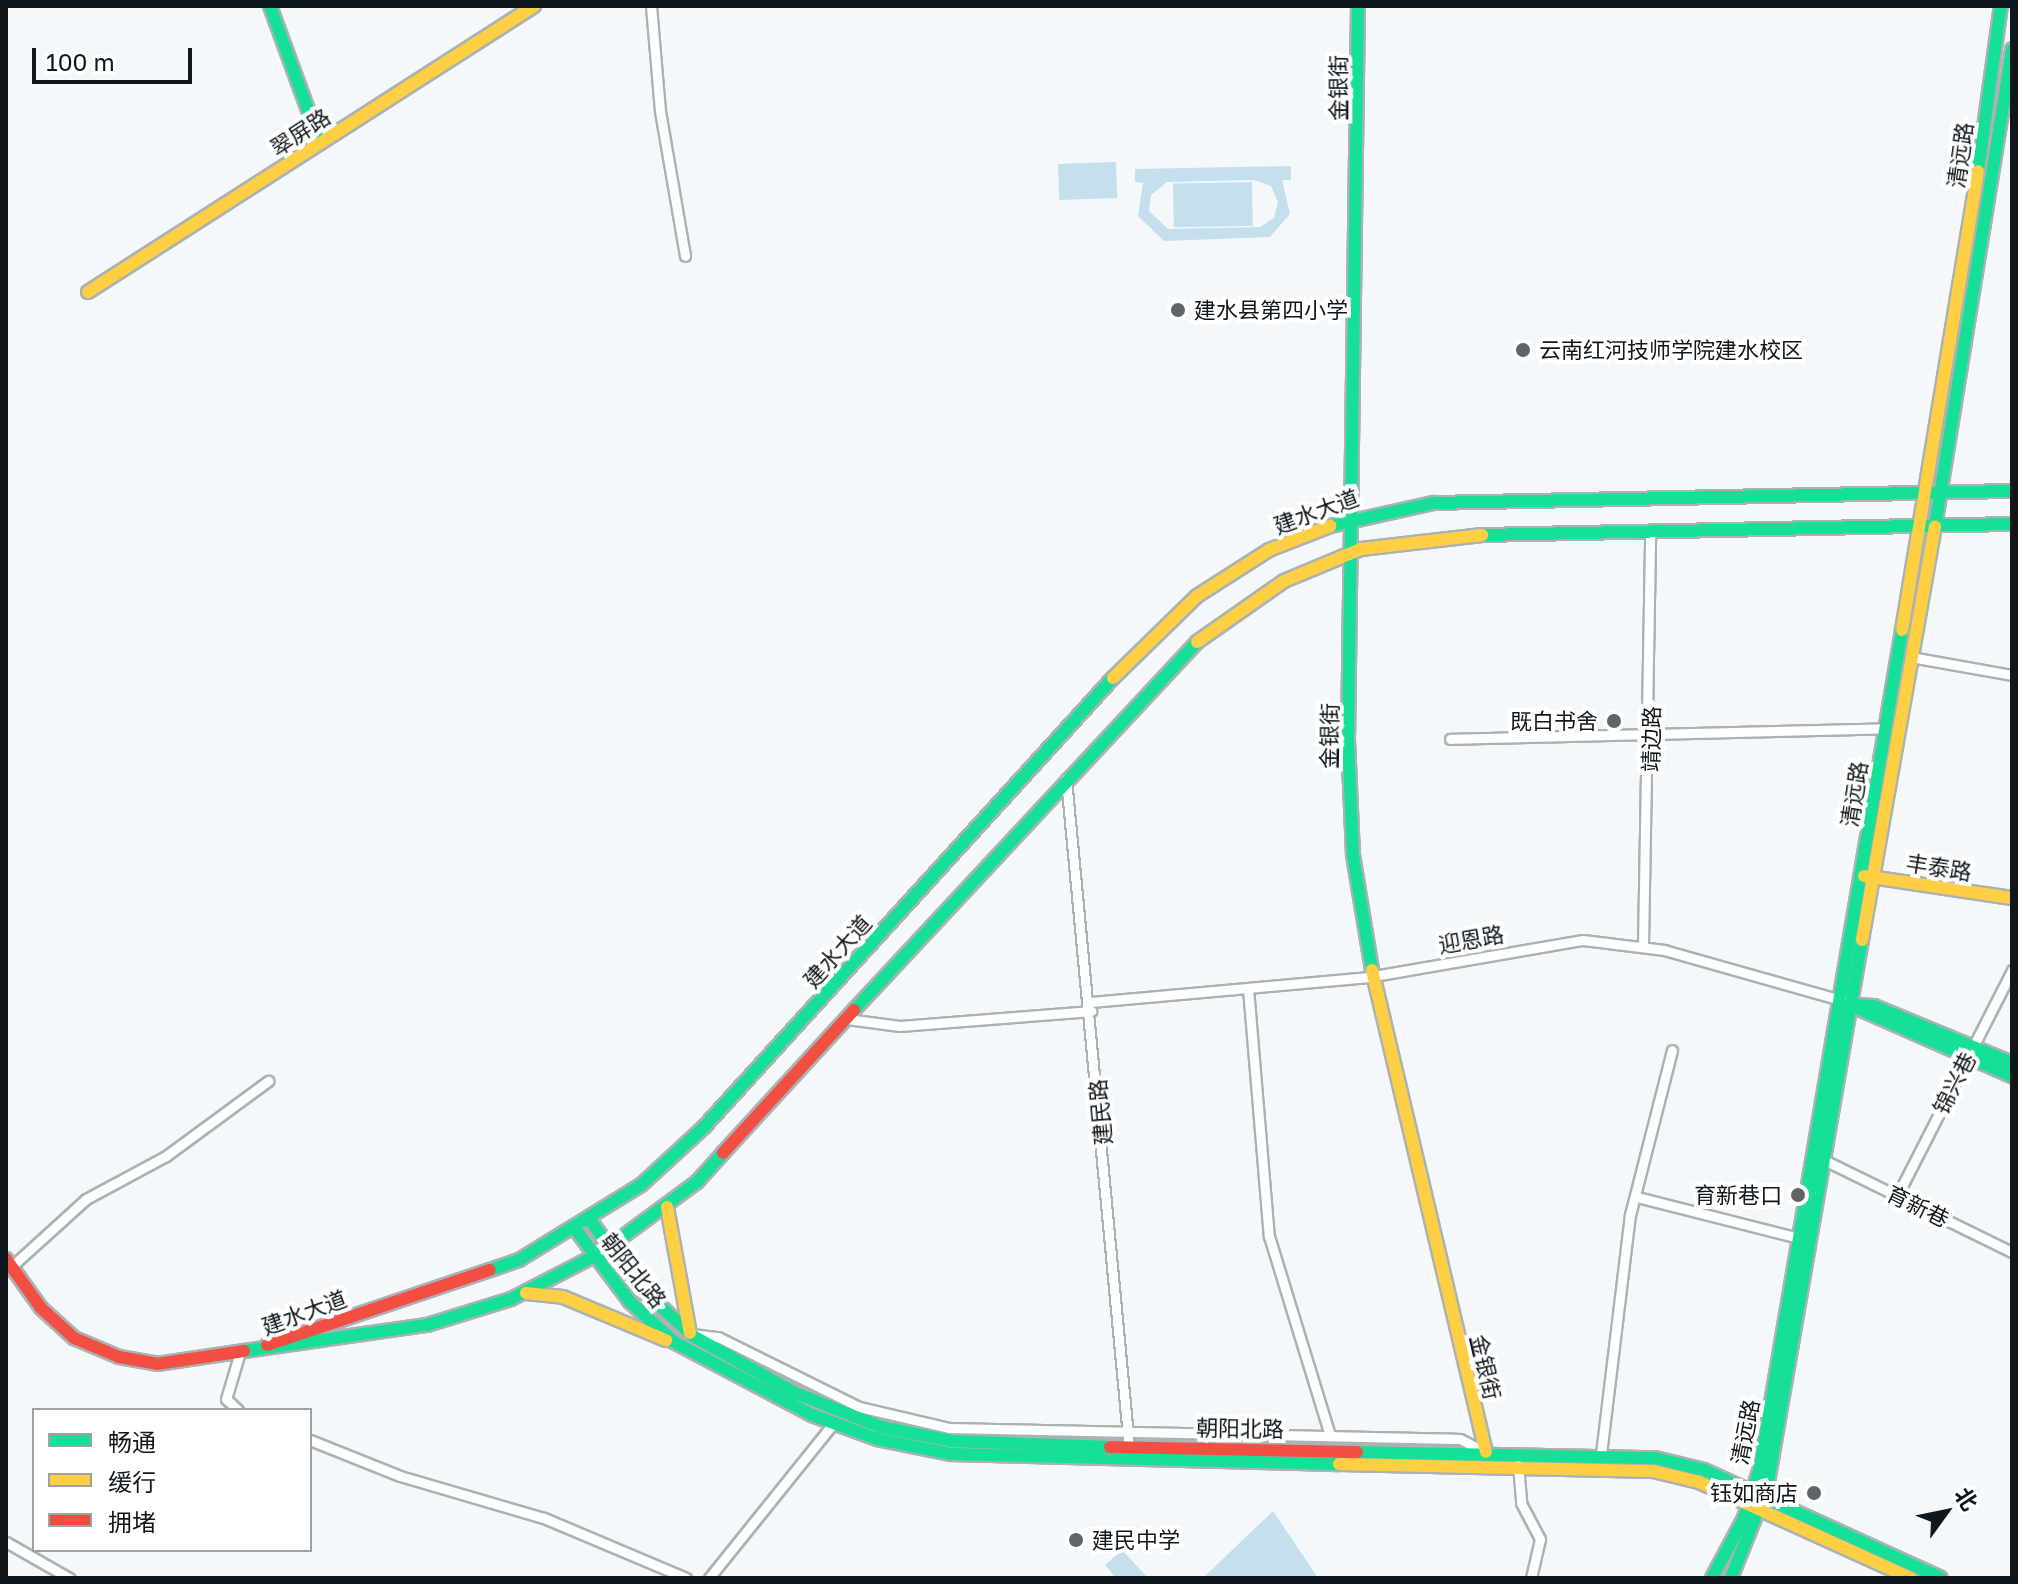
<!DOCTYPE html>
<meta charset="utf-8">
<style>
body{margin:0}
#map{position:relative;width:2018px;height:1584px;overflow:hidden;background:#f4f8fa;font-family:"Golos Text","Noto Sans SC",sans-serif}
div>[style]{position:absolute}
.green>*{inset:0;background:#c5dfed;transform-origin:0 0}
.roads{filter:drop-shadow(2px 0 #abb2b5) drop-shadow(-2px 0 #abb2b5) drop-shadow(0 2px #abb2b5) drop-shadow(0 -2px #abb2b5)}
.street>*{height:9px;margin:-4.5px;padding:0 4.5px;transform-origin:4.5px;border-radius:4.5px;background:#fdfefe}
.fast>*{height:12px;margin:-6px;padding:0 6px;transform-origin:6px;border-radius:6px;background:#16e098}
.slow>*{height:12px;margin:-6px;padding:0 6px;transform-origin:6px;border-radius:6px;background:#ffcf43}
.jam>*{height:12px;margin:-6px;padding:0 6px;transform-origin:6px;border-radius:6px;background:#f24e42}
.dots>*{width:22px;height:22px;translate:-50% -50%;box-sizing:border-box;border:4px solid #fff;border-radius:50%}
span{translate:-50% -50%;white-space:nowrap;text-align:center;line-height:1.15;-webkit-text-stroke:8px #fff;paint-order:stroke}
.street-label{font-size:22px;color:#0f171c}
.poi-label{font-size:22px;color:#0f171c}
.left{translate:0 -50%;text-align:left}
.right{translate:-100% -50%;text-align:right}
.frame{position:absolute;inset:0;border:8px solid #0f171c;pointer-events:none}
.legend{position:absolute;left:32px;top:1408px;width:280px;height:144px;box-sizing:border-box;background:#fff;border:2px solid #9fa2a4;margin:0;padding:10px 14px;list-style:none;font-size:24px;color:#0f171c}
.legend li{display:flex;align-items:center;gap:16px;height:40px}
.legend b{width:40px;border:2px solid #9fa2a4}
.north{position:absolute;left:1906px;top:1472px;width:80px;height:80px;-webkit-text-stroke:6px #fff;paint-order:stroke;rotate:57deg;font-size:22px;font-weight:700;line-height:32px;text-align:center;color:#0f171c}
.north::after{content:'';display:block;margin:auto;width:28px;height:36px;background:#0f171c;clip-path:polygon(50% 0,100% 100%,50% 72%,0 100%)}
.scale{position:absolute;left:32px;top:48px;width:160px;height:36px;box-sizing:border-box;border:4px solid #0f171c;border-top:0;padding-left:10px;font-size:24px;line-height:28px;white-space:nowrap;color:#0f171c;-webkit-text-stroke:6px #fff;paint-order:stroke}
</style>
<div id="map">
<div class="green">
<div style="left:1116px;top:162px;width:36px;height:58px;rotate:88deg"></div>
<div style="clip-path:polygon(evenodd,1291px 166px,1291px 180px,1282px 180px,1290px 214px,1270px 237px,1164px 241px,1138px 216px,1143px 183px,1135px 182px,1135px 169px,1291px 166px,1254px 180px,1271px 186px,1278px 202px,1274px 218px,1260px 227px,1168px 229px,1149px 211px,1151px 195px,1167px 182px,1254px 180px)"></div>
<div style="left:1252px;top:182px;width:44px;height:79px;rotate:89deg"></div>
<div style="clip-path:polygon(1273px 1511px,1318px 1578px,1203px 1578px)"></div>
<div style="clip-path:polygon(1122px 1550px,1148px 1578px,1116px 1578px,1105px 1565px)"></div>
</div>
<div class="roads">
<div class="street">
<div style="left:651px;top:6px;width:105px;rotate:85.1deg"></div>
<div style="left:660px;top:111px;width:147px;rotate:80.2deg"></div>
<div style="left:1911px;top:657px;width:103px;rotate:10.1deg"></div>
<div style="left:1450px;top:739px;width:435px;rotate:-1.4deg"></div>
<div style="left:1066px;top:779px;width:671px;rotate:84.61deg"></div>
<div style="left:1643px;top:945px;width:412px;rotate:-89deg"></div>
<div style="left:1248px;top:988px;width:249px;rotate:85.2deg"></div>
<div style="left:1269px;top:1236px;width:209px;rotate:73deg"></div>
<div style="left:1090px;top:1002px;width:279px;rotate:-5.1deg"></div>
<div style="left:1368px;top:977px;width:218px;rotate:-9.8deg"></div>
<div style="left:1583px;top:940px;width:82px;rotate:7deg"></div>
<div style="left:1664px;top:950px;width:187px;rotate:15.8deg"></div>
<div style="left:847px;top:1019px;width:53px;rotate:7.5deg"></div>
<div style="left:900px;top:1026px;width:192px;rotate:-4.5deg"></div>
<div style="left:1824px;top:1160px;width:209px;rotate:26.1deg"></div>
<div style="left:1897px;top:1196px;width:254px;rotate:-63deg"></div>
<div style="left:1637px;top:1197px;width:167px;rotate:14.2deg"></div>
<div style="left:11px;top:1267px;width:101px;rotate:-42.2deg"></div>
<div style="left:86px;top:1199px;width:91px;rotate:-28.3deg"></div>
<div style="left:166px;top:1156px;width:127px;rotate:-36.3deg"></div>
<div style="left:692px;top:1334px;width:26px;rotate:7deg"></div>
<div style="left:718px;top:1337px;width:157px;rotate:26.4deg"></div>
<div style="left:859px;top:1407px;width:92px;rotate:13.1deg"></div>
<div style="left:949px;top:1428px;width:511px;rotate:1.23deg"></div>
<div style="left:1460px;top:1439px;width:29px;rotate:27deg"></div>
<div style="left:238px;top:1410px;width:16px;rotate:-137deg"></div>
<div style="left:226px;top:1399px;width:49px;rotate:-73.4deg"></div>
<div style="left:310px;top:1440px;width:97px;rotate:21.8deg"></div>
<div style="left:400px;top:1476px;width:150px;rotate:16.3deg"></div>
<div style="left:544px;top:1518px;width:154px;rotate:22.9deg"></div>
<div style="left:1601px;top:1454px;width:241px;rotate:-83.1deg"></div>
<div style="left:1630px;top:1215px;width:170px;rotate:-75.7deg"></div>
<div style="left:1518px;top:1465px;width:38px;rotate:85deg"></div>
<div style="left:1521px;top:1503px;width:41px;rotate:62.2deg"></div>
<div style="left:1540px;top:1539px;width:40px;rotate:103deg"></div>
<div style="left:6px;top:1542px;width:73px;rotate:29.7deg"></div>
<div style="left:709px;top:1578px;width:198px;rotate:-51.2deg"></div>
</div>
<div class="fast">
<div style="left:270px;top:6px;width:146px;rotate:69.9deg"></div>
<div style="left:1358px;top:6px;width:734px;rotate:90.78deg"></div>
<div style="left:1348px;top:740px;width:115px;rotate:87.5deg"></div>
<div style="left:1353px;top:855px;width:117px;rotate:80.6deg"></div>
<div style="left:1978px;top:171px;width:167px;rotate:-82.1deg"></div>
<div style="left:1330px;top:526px;width:106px;rotate:-12.6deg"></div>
<div style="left:1433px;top:503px;width:579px;rotate:-1.19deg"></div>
<div style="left:1935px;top:526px;width:483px;rotate:-80.8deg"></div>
<div style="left:1482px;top:535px;width:530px;rotate:-1.19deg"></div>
<div style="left:1850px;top:1005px;width:177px;rotate:23.7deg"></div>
<div style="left:1853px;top:1005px;width:21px;rotate:3deg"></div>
<div style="left:1874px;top:1006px;width:149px;rotate:22.4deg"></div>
<div style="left:854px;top:1010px;width:503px;rotate:-47.01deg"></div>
<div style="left:590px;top:1220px;width:79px;rotate:54.3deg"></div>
<div style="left:636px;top:1284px;width:77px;rotate:42.4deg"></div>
<div style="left:693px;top:1336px;width:115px;rotate:29.2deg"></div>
<div style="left:793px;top:1392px;width:95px;rotate:21.7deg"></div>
<div style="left:881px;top:1427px;width:72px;rotate:11.2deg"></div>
<div style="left:952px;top:1441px;width:158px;rotate:2.2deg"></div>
<div style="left:576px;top:1230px;width:90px;rotate:53.1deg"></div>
<div style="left:630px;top:1302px;width:59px;rotate:42.3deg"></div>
<div style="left:674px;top:1342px;width:156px;rotate:27.9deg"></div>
<div style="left:812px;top:1415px;width:69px;rotate:20.3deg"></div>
<div style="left:877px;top:1439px;width:76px;rotate:11.5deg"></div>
<div style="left:951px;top:1454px;width:388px;rotate:1.5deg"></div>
<div style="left:490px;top:1270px;width:31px;rotate:-19deg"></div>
<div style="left:519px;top:1260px;width:143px;rotate:-31.6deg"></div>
<div style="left:641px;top:1185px;width:86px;rotate:-42.6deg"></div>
<div style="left:704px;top:1127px;width:607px;rotate:-47.67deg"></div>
<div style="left:244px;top:1351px;width:185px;rotate:-8.1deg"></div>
<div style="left:427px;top:1325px;width:88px;rotate:-17.2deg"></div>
<div style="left:511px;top:1299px;width:102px;rotate:-27.3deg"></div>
<div style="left:602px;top:1252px;width:118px;rotate:-36.4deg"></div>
<div style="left:697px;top:1182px;width:39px;rotate:-48deg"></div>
<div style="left:1357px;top:1452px;width:298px;rotate:1.2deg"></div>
<div style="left:1655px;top:1458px;width:50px;rotate:13.8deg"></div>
<div style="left:1704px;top:1470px;width:260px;rotate:24.5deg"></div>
<div style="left:1712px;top:1578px;width:68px;rotate:-61.9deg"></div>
<div style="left:1744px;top:1518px;width:52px;rotate:-72.3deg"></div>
<div style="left:1760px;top:1468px;width:850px;rotate:-80.38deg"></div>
<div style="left:1731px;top:1578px;width:97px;rotate:-68.2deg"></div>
<div style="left:1767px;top:1488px;width:556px;rotate:-80.17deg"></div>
</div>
<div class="slow">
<div style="left:88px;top:292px;width:530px;rotate:-32.67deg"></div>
<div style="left:1902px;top:630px;width:465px;rotate:-80.6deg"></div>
<div style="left:1197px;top:642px;width:106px;rotate:-35deg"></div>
<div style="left:1284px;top:581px;width:83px;rotate:-22.6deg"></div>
<div style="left:1361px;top:549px;width:122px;rotate:-6.6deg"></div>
<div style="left:1113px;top:678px;width:117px;rotate:-44.3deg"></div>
<div style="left:1197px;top:596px;width:85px;rotate:-32.6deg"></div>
<div style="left:1269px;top:550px;width:66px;rotate:-21.5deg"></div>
<div style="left:1864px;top:876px;width:150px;rotate:8.5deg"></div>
<div style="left:1862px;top:940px;width:420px;rotate:-80deg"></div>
<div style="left:1372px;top:970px;width:495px;rotate:76.7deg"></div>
<div style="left:667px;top:1207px;width:128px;rotate:79.7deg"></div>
<div style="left:526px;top:1293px;width:37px;rotate:6deg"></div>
<div style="left:563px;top:1297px;width:112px;rotate:22.7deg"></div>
<div style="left:1339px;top:1464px;width:314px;rotate:1.3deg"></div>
<div style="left:1653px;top:1471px;width:47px;rotate:13.4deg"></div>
<div style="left:1699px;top:1482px;width:233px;rotate:24.4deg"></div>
</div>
<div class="jam">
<div style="left:723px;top:1153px;width:194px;rotate:-47.5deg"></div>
<div style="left:6px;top:1259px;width:60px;rotate:54.5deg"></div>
<div style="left:41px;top:1308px;width:45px;rotate:42.3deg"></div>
<div style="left:74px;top:1338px;width:49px;rotate:22.9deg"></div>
<div style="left:119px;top:1357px;width:39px;rotate:10deg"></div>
<div style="left:157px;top:1364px;width:88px;rotate:-8.5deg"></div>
<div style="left:267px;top:1345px;width:235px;rotate:-18.6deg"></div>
<div style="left:1110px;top:1447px;width:247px;rotate:1.2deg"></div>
</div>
</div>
<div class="dots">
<div style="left:1178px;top:310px;background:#5f666a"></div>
<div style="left:1523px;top:350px;background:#5f666a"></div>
<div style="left:1614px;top:721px;background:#5f666a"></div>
<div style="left:1798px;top:1195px;background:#5f666a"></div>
<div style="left:1814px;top:1493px;background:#5f666a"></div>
<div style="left:1076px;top:1540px;background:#5f666a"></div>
</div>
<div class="street-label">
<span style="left:1338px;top:88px;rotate:-90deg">金银街</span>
<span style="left:300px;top:132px;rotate:-33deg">翠屏路</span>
<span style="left:1960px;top:155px;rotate:-82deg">清远路</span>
<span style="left:1316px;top:511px;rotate:-20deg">建水大道</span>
<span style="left:1329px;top:736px;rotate:-89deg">金银街</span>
<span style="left:1651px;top:739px;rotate:-89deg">靖边路</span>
<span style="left:1854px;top:794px;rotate:-81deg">清远路</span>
<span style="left:1939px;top:867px;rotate:9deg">丰泰路</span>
<span style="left:1471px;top:939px;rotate:-10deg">迎恩路</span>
<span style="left:837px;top:951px;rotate:-48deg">建水大道</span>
<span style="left:1954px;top:1083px;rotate:-63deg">锦兴巷</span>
<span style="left:1100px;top:1112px;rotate:-95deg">建民路</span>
<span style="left:1918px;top:1206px;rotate:26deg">育新巷</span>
<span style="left:634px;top:1270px;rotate:51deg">朝阳北路</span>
<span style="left:304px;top:1312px;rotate:-20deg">建水大道</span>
<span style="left:1486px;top:1367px;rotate:77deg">金银街</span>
<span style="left:1240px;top:1428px;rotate:1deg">朝阳北路</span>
<span style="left:1745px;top:1432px;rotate:-79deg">清远路</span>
</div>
<div class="poi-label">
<span class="left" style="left:1194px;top:310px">建水县第四小学</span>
<span class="left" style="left:1539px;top:350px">云南红河技师学院建水校区</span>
<span class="right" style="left:1598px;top:721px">既白书舍</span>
<span class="right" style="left:1782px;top:1195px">育新巷口</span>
<span class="right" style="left:1798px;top:1493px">钰如商店</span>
<span class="left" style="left:1092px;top:1540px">建民中学</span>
</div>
<div class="frame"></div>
<ul class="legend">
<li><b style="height:10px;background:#16e098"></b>畅通</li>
<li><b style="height:10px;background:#ffcf43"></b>缓行</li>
<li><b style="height:10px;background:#f24e42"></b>拥堵</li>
</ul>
<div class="north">北</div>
<div class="scale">100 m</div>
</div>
